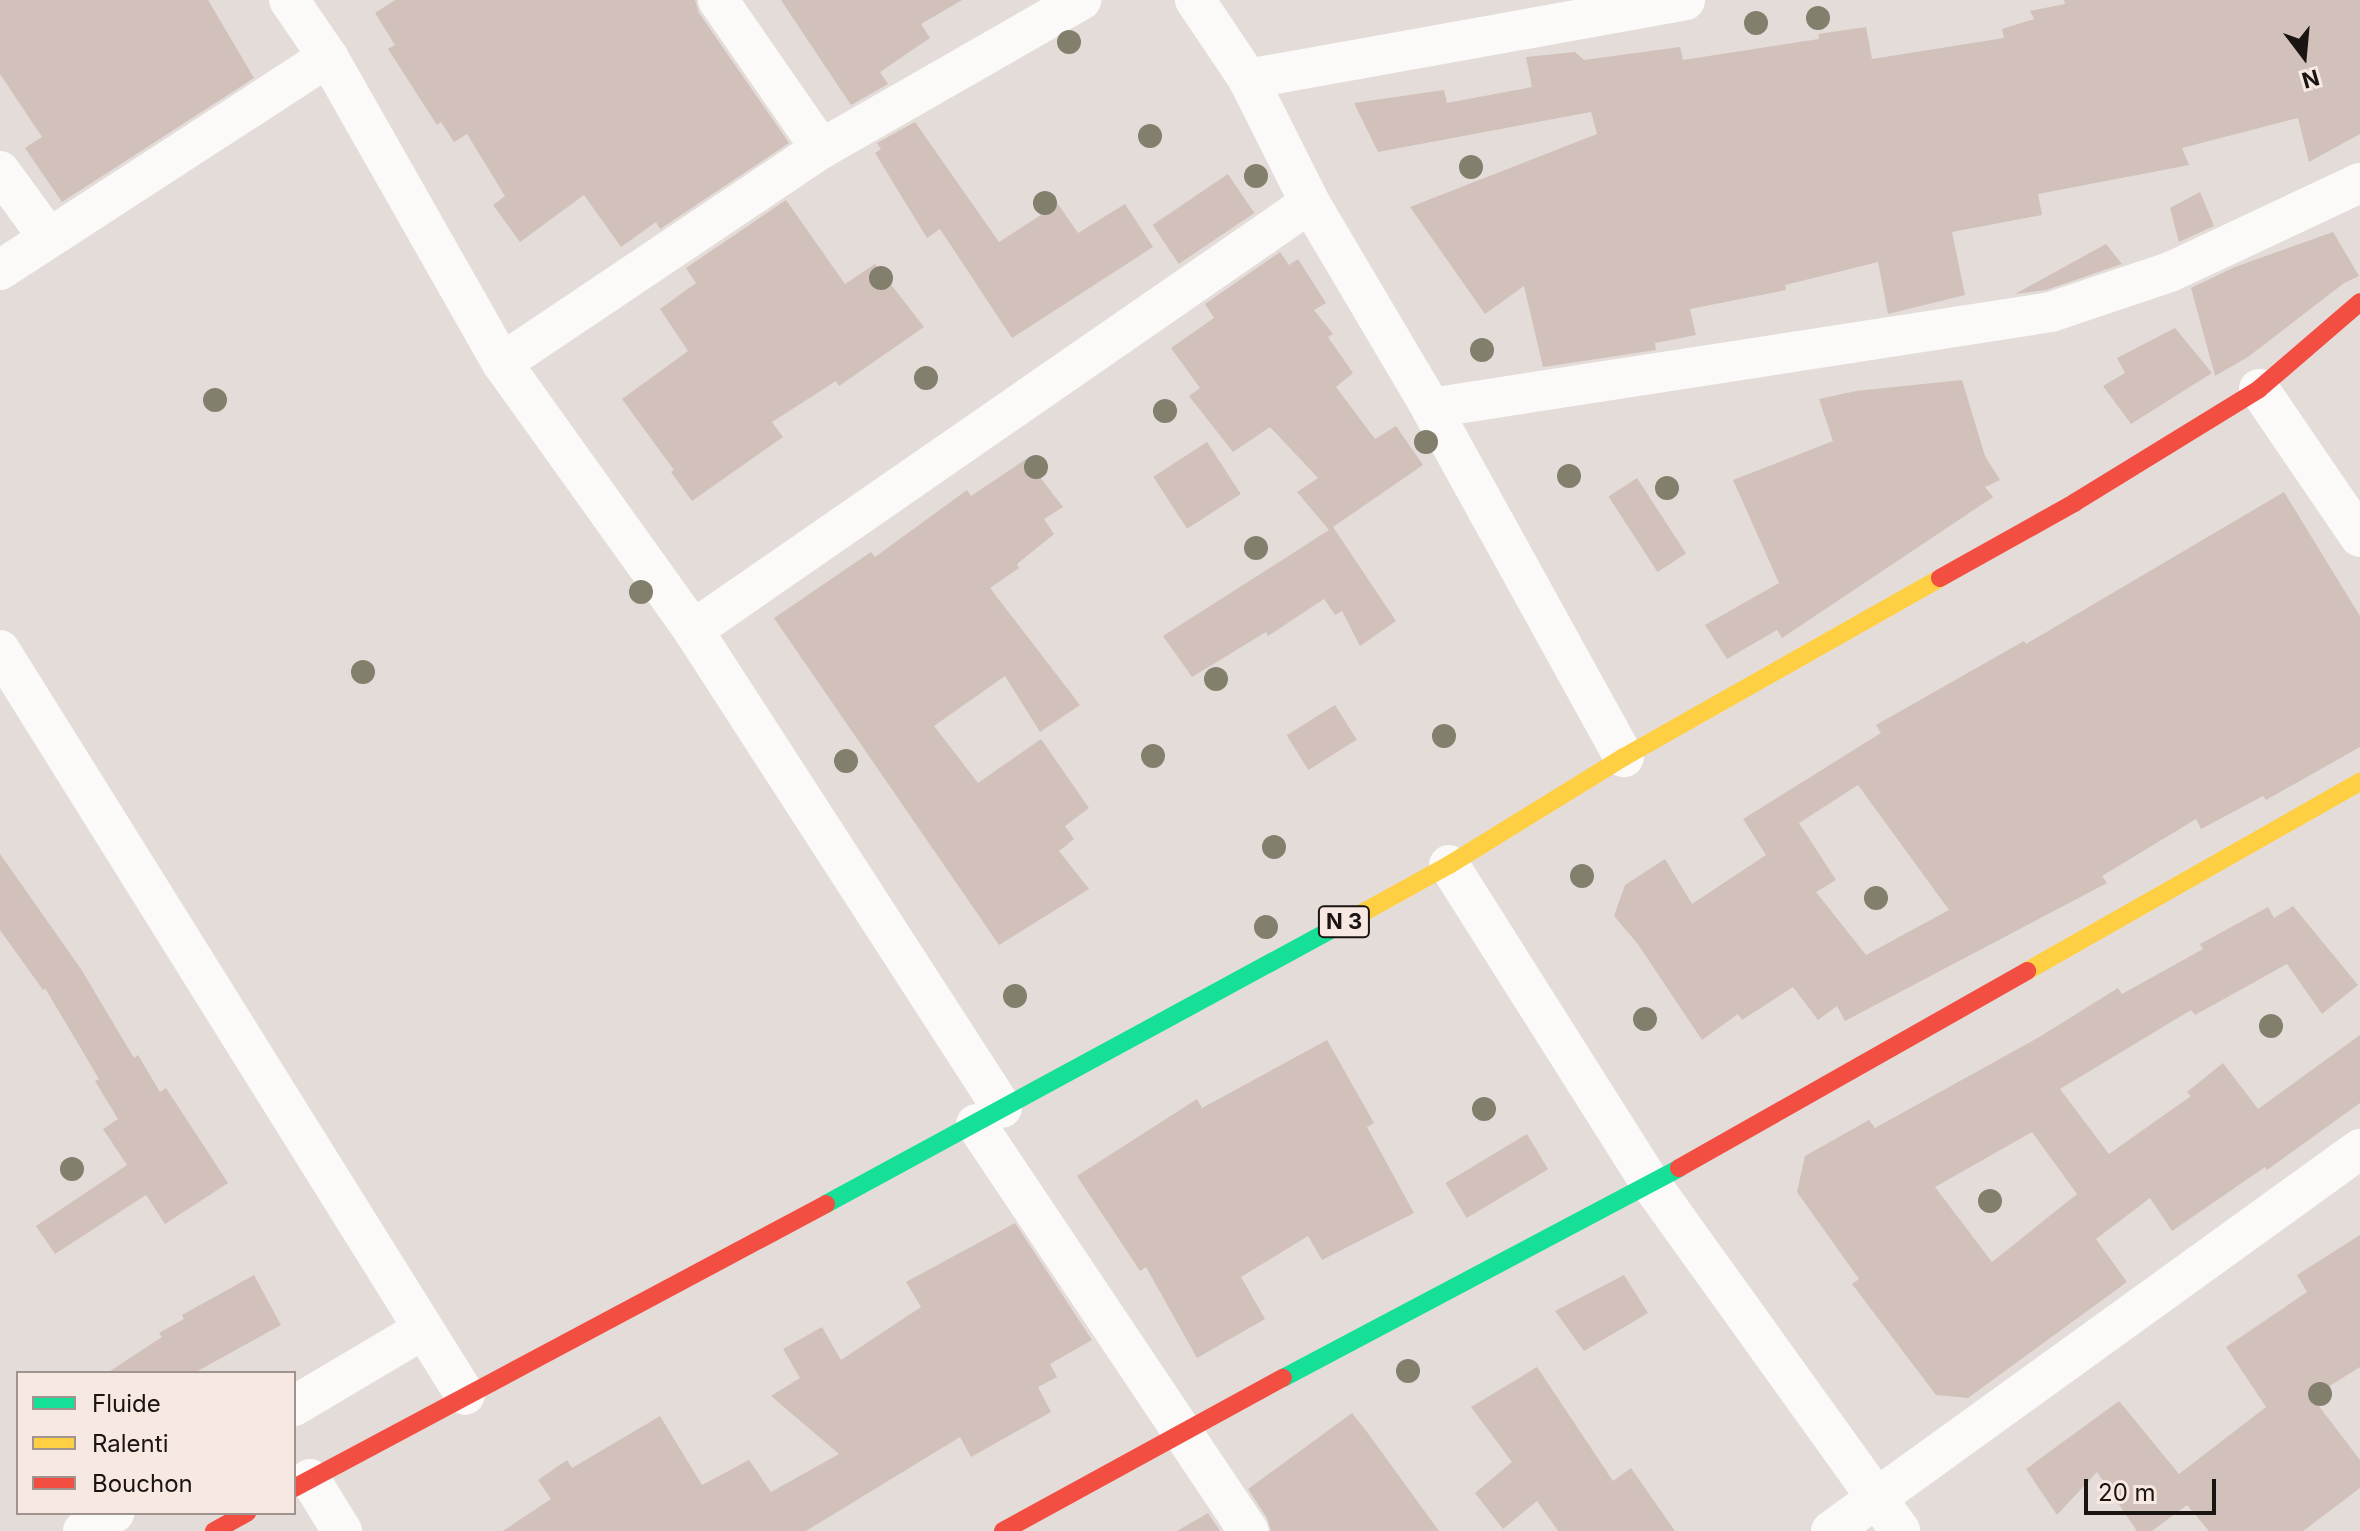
<!DOCTYPE html>
<style>
body{margin:0}
#map{position:relative;width:2360px;height:1531px;overflow:hidden;background:#e4dcd9;font-family:Inter,sans-serif}
div>[style]{position:absolute}
.building>*{inset:0;background:#d1c1ba;transform-origin:0 0}
.street>*{height:40px;margin:-20px;padding:0 20px;transform-origin:20px;border-radius:20px;background:#fbfaf9}
.fast>*{height:18px;margin:-9px;padding:0 9px;transform-origin:9px;border-radius:9px;background:#16e098}
.slow>*{height:18px;margin:-9px;padding:0 9px;transform-origin:9px;border-radius:9px;background:#ffcf43}
.jam>*{height:18px;margin:-9px;padding:0 9px;transform-origin:9px;border-radius:9px;background:#f24e42}
.trees>*{width:24px;height:24px;margin:-12px;border-radius:50%;background:#827f6d}
span{translate:-50% -50%;white-space:nowrap;text-align:center;line-height:1.15;-webkit-text-stroke:6px #f7e8e1;paint-order:stroke}
.shield-label span{padding:2px 6px;background:#f7e8e1;border:2px solid;border-radius:6px;-webkit-text-stroke-width:0}
.shield-label{font-size:22px;color:#1a1513;font-weight:700}
.legend{position:absolute;left:16px;top:1371px;width:280px;height:144px;box-sizing:border-box;background:#f7e8e1;border:2px solid #9f948f;margin:0;padding:10px 14px;list-style:none;font-size:24px;color:#1a1513}
.legend li{display:flex;align-items:center;gap:16px;height:40px}
.legend b{width:40px;border:2px solid #9f948f}
.north{position:absolute;left:2264px;top:16px;width:80px;height:80px;-webkit-text-stroke:6px #f7e8e1;paint-order:stroke;rotate:164deg;font-size:22px;font-weight:700;line-height:32px;text-align:center;color:#1a1513}
.north::after{content:'';display:block;margin:auto;width:28px;height:36px;background:#1a1513;clip-path:polygon(50% 0,100% 100%,50% 72%,0 100%)}
.scale{position:absolute;left:2084px;top:1479px;width:132px;height:36px;box-sizing:border-box;border:4px solid #1a1513;border-top:0;padding-left:10px;font-size:24px;line-height:28px;white-space:nowrap;color:#1a1513;-webkit-text-stroke:6px #f7e8e1;paint-order:stroke}
</style>
<div id="map">
<div class="building">
<div style="clip-path:polygon(0 0,208px 0,254px 78px,62px 202px,25px 148px,42px 137px,0 74px)"></div>
<div style="clip-path:polygon(395px 0,695px 0,699px 13px,789px 143px,660px 229px,656px 222px,621px 247px,584px 195px,520px 242px,493px 205px,505px 196px,467px 134px,454px 142px,441px 122px,437px 125px,388px 49px,395px 45px,375px 13px)"></div>
<div style="clip-path:polygon(781px 0,962px 0,921px 24px,930px 38px,880px 72px,888px 84px,851px 105px)"></div>
<div style="clip-path:polygon(2064px 0,2360px 0,2360px 134px,2309px 162px,2298px 118px,2182px 148px,2189px 165px,2038px 194px,2042px 215px,1952px 232px,1965px 295px,1888px 314px,1878px 262px,1785px 285px,1786px 290px,1690px 309px,1696px 335px,1655px 343px,1656px 350px,1543px 367px,1524px 286px,1485px 314px,1410px 207px,1597px 134px,1591px 112px,1378px 152px,1354px 103px,1444px 90px,1447px 103px,1532px 87px,1526px 57px,1575px 52px,1584px 60px,1680px 47px,1683px 60px,1819px 39px,1818px 34px,1866px 27px,1872px 59px,2004px 38px,2002px 29px,2034px 19px,2030px 11px,2065px 4px)"></div>
<div style="clip-path:polygon(915px 122px,999px 242px,1058px 204px,1078px 233px,1125px 204px,1153px 247px,1012px 338px,940px 229px,927px 238px,875px 153px,881px 149px,877px 143px)"></div>
<div style="left:1228px;top:174px;width:47px;height:91px;rotate:56deg"></div>
<div style="clip-path:polygon(2200px 192px,2214px 226px,2179px 242px,2170px 208px)"></div>
<div style="clip-path:polygon(786px 200px,845px 284px,875px 264px,924px 327px,839px 386px,836px 381px,772px 422px,783px 437px,692px 501px,671px 472px,674px 470px,622px 399px,688px 351px,660px 309px,696px 283px,686px 268px)"></div>
<div style="clip-path:polygon(2333px 232px,2359px 276px,2344px 283px,2248px 357px,2215px 376px,2191px 288px,2235px 267px)"></div>
<div style="clip-path:polygon(2106px 244px,2122px 264px,2046px 290px,2015px 294px)"></div>
<div style="clip-path:polygon(1280px 252px,1289px 265px,1298px 259px,1326px 303px,1314px 310px,1333px 334px,1328px 337px,1353px 373px,1336px 387px,1375px 439px,1396px 426px,1423px 465px,1333px 527px,1396px 621px,1360px 646px,1342px 611px,1335px 615px,1324px 599px,1268px 636px,1266px 632px,1192px 677px,1163px 636px,1329px 530px,1297px 492px,1318px 478px,1270px 427px,1233px 452px,1189px 396px,1200px 388px,1171px 348px,1214px 318px,1205px 304px)"></div>
<div style="clip-path:polygon(2175px 328px,2212px 373px,2131px 424px,2103px 386px,2125px 373px,2117px 358px)"></div>
<div style="clip-path:polygon(1962px 380px,1985px 456px,2000px 480px,1985px 487px,1993px 497px,1782px 638px,1777px 630px,1727px 659px,1705px 625px,1779px 583px,1733px 480px,1833px 441px,1819px 399px,1856px 391px)"></div>
<div style="left:1207px;top:442px;width:62px;height:64px;rotate:57deg"></div>
<div style="clip-path:polygon(1026px 459px,1063px 507px,1044px 519px,1054px 534px,1017px 564px,1019px 568px,990px 588px,1080px 705px,1040px 732px,1005px 676px,934px 726px,978px 783px,1041px 739px,1089px 808px,1065px 826px,1074px 839px,1059px 851px,1089px 889px,999px 945px,774px 618px,871px 552px,875px 557px,967px 490px,971px 496px)"></div>
<div style="left:1637px;top:478px;width:90px;height:34px;rotate:57deg"></div>
<div style="clip-path:polygon(evenodd,2284px 492px,2360px 616px,2360px 747px,2266px 800px,2263px 796px,2201px 829px,2196px 819px,2102px 876px,2107px 883px,1845px 1021px,1837px 1006px,1818px 1020px,1793px 987px,1742px 1020px,1738px 1014px,1702px 1040px,1637px 943px,1614px 916px,1625px 885px,1665px 859px,1692px 904px,1766px 855px,1743px 819px,1881px 733px,1876px 725px,2024px 641px,2026px 644px,2284px 492px,1858px 785px,1949px 910px,1866px 955px,1816px 892px,1836px 880px,1799px 823px,1858px 785px)"></div>
<div style="left:1335px;top:705px;width:41px;height:57px;rotate:58deg"></div>
<div style="clip-path:polygon(0 854px,81px 969px,134px 1058px,138px 1055px,160px 1092px,166px 1088px,228px 1183px,165px 1224px,146px 1195px,55px 1254px,36px 1226px,127px 1165px,103px 1129px,118px 1119px,95px 1081px,99px 1079px,45px 988px,43px 990px,0 930px)"></div>
<div style="clip-path:polygon(evenodd,2293px 906px,2358px 985px,2322px 1014px,2287px 964px,2195px 1015px,2191px 1010px,2060px 1089px,2109px 1154px,2191px 1096px,2187px 1092px,2223px 1063px,2258px 1109px,2360px 1035px,2360px 1103px,2267px 1170px,2265px 1167px,2172px 1231px,2150px 1198px,2096px 1239px,2127px 1282px,1968px 1398px,1936px 1395px,1852px 1284px,1859px 1279px,1797px 1192px,1805px 1156px,1869px 1120px,1875px 1128px,2041px 1036px,2118px 988px,2122px 994px,2203px 949px,2200px 944px,2268px 907px,2274px 918px,2293px 906px,2032px 1132px,2077px 1194px,1992px 1262px,1935px 1187px,2032px 1132px)"></div>
<div style="clip-path:polygon(1327px 1040px,1374px 1123px,1367px 1127px,1414px 1213px,1322px 1260px,1308px 1236px,1241px 1277px,1265px 1319px,1197px 1358px,1146px 1267px,1140px 1271px,1077px 1176px,1197px 1099px,1202px 1108px)"></div>
<div style="left:1527px;top:1134px;width:41px;height:95px;rotate:59deg"></div>
<div style="clip-path:polygon(1015px 1223px,1092px 1340px,1050px 1364px,1057px 1377px,1038px 1387px,1051px 1412px,971px 1457px,960px 1437px,806px 1531px,503px 1531px,551px 1499px,538px 1480px,567px 1460px,572px 1468px,660px 1416px,702px 1485px,749px 1460px,771px 1492px,839px 1454px,771px 1396px,800px 1378px,783px 1349px,822px 1327px,841px 1360px,921px 1307px,906px 1282px)"></div>
<div style="clip-path:polygon(2360px 1235px,2360px 1367px,2312px 1397px,2360px 1460px,2360px 1488px,2303px 1531px,2209px 1531px,2187px 1505px,2152px 1531px,2137px 1531px,2097px 1472px,2057px 1515px,2026px 1469px,2119px 1401px,2179px 1474px,2266px 1407px,2226px 1347px,2307px 1292px,2297px 1275px)"></div>
<div style="clip-path:polygon(254px 1275px,281px 1325px,194px 1373px,107px 1373px,162px 1337px,159px 1333px,184px 1319px,182px 1315px)"></div>
<div style="clip-path:polygon(1624px 1275px,1648px 1313px,1584px 1351px,1555px 1311px)"></div>
<div style="clip-path:polygon(1537px 1367px,1613px 1481px,1631px 1468px,1675px 1531px,1558px 1531px,1537px 1501px,1503px 1529px,1475px 1493px,1512px 1462px,1471px 1407px)"></div>
<div style="clip-path:polygon(1352px 1413px,1367px 1432px,1439px 1531px,1271px 1531px,1267px 1518px,1248px 1489px)"></div>
<div style="clip-path:polygon(1208px 1513px,1220px 1531px,1177px 1531px)"></div>
</div>
<div class="street">
<div style="left:289px;top:0;width:69px;rotate:55.6deg"></div>
<div style="left:328px;top:57px;width:352px;rotate:60.4deg"></div>
<div style="left:502px;top:363px;width:328px;rotate:54.4deg"></div>
<div style="left:693px;top:630px;width:569px;rotate:57.12deg"></div>
<div style="left:718px;top:0;width:181px;rotate:55.3deg"></div>
<div style="left:1195px;top:0;width:95px;rotate:56.1deg"></div>
<div style="left:1248px;top:79px;width:139px;rotate:63.4deg"></div>
<div style="left:1310px;top:203px;width:238px;rotate:59.4deg"></div>
<div style="left:1431px;top:408px;width:399px;rotate:61.1deg"></div>
<div style="left:1248px;top:79px;width:444px;rotate:-10.2deg"></div>
<div style="left:0;top:171px;width:82px;rotate:54deg"></div>
<div style="left:0;top:270px;width:391px;rotate:-33deg"></div>
<div style="left:502px;top:363px;width:384px;rotate:-33.9deg"></div>
<div style="left:821px;top:149px;width:300px;rotate:-29.8deg"></div>
<div style="left:2259px;top:389px;width:179px;rotate:55.7deg"></div>
<div style="left:1431px;top:408px;width:627px;rotate:-8.8deg"></div>
<div style="left:2051px;top:312px;width:126px;rotate:-18.6deg"></div>
<div style="left:2170px;top:272px;width:210px;rotate:-25.1deg"></div>
<div style="left:693px;top:630px;width:750px;rotate:-34.69deg"></div>
<div style="left:0;top:650px;width:878px;rotate:58.03deg"></div>
<div style="left:1449px;top:865px;width:378px;rotate:57.7deg"></div>
<div style="left:1651px;top:1184px;width:427px;rotate:54.3deg"></div>
<div style="left:976px;top:1124px;width:490px;rotate:56.2deg"></div>
<div style="left:294px;top:1406px;width:149px;rotate:-30.7deg"></div>
<div style="left:310px;top:1479px;width:61px;rotate:58.4deg"></div>
<div style="left:83px;top:1531px;width:36px;rotate:-30deg"></div>
<div style="left:1831px;top:1531px;width:653px;rotate:-35.83deg"></div>
</div>
<div class="fast">
<div style="left:826px;top:1204px;width:610px;rotate:-28.5deg"></div>
<div style="left:1283px;top:1378px;width:448px;rotate:-27.9deg"></div>
</div>
<div class="slow">
<div style="left:1362px;top:913px;width:99px;rotate:-28.9deg"></div>
<div style="left:1449px;top:865px;width:206px;rotate:-31.7deg"></div>
<div style="left:1624px;top:757px;width:363px;rotate:-29.5deg"></div>
<div style="left:2027px;top:971px;width:383px;rotate:-29.6deg"></div>
</div>
<div class="jam">
<div style="left:1940px;top:578px;width:154px;rotate:-29.2deg"></div>
<div style="left:2074px;top:503px;width:217px;rotate:-31.6deg"></div>
<div style="left:2259px;top:389px;width:133px;rotate:-40.7deg"></div>
<div style="left:1679px;top:1168px;width:400px;rotate:-29.5deg"></div>
<div style="left:294px;top:1488px;width:603px;rotate:-28.09deg"></div>
<div style="left:214px;top:1531px;width:38px;rotate:-29deg"></div>
<div style="left:1003px;top:1531px;width:319px;rotate:-28.7deg"></div>
</div>
<div class="trees">
<div style="left:1818px;top:18px"></div>
<div style="left:1756px;top:23px"></div>
<div style="left:1069px;top:42px"></div>
<div style="left:1150px;top:136px"></div>
<div style="left:1471px;top:167px"></div>
<div style="left:1256px;top:176px"></div>
<div style="left:1045px;top:203px"></div>
<div style="left:881px;top:278px"></div>
<div style="left:1482px;top:350px"></div>
<div style="left:926px;top:378px"></div>
<div style="left:215px;top:400px"></div>
<div style="left:1165px;top:411px"></div>
<div style="left:1426px;top:442px"></div>
<div style="left:1036px;top:467px"></div>
<div style="left:1569px;top:476px"></div>
<div style="left:1667px;top:488px"></div>
<div style="left:1256px;top:548px"></div>
<div style="left:641px;top:592px"></div>
<div style="left:363px;top:672px"></div>
<div style="left:1216px;top:679px"></div>
<div style="left:1444px;top:736px"></div>
<div style="left:1153px;top:756px"></div>
<div style="left:846px;top:761px"></div>
<div style="left:1274px;top:847px"></div>
<div style="left:1582px;top:876px"></div>
<div style="left:1876px;top:898px"></div>
<div style="left:1266px;top:927px"></div>
<div style="left:1015px;top:996px"></div>
<div style="left:1645px;top:1019px"></div>
<div style="left:2271px;top:1026px"></div>
<div style="left:1484px;top:1109px"></div>
<div style="left:72px;top:1169px"></div>
<div style="left:1990px;top:1201px"></div>
<div style="left:1408px;top:1371px"></div>
<div style="left:2320px;top:1394px"></div>
</div>
<div class="shield-label">
<span style="left:1344px;top:922px">N 3</span>
</div>
<ul class="legend">
<li><b style="height:10px;background:#16e098"></b>Fluide</li>
<li><b style="height:10px;background:#ffcf43"></b>Ralenti</li>
<li><b style="height:10px;background:#f24e42"></b>Bouchon</li>
</ul>
<div class="north">N</div>
<div class="scale">20 m</div>
</div>
